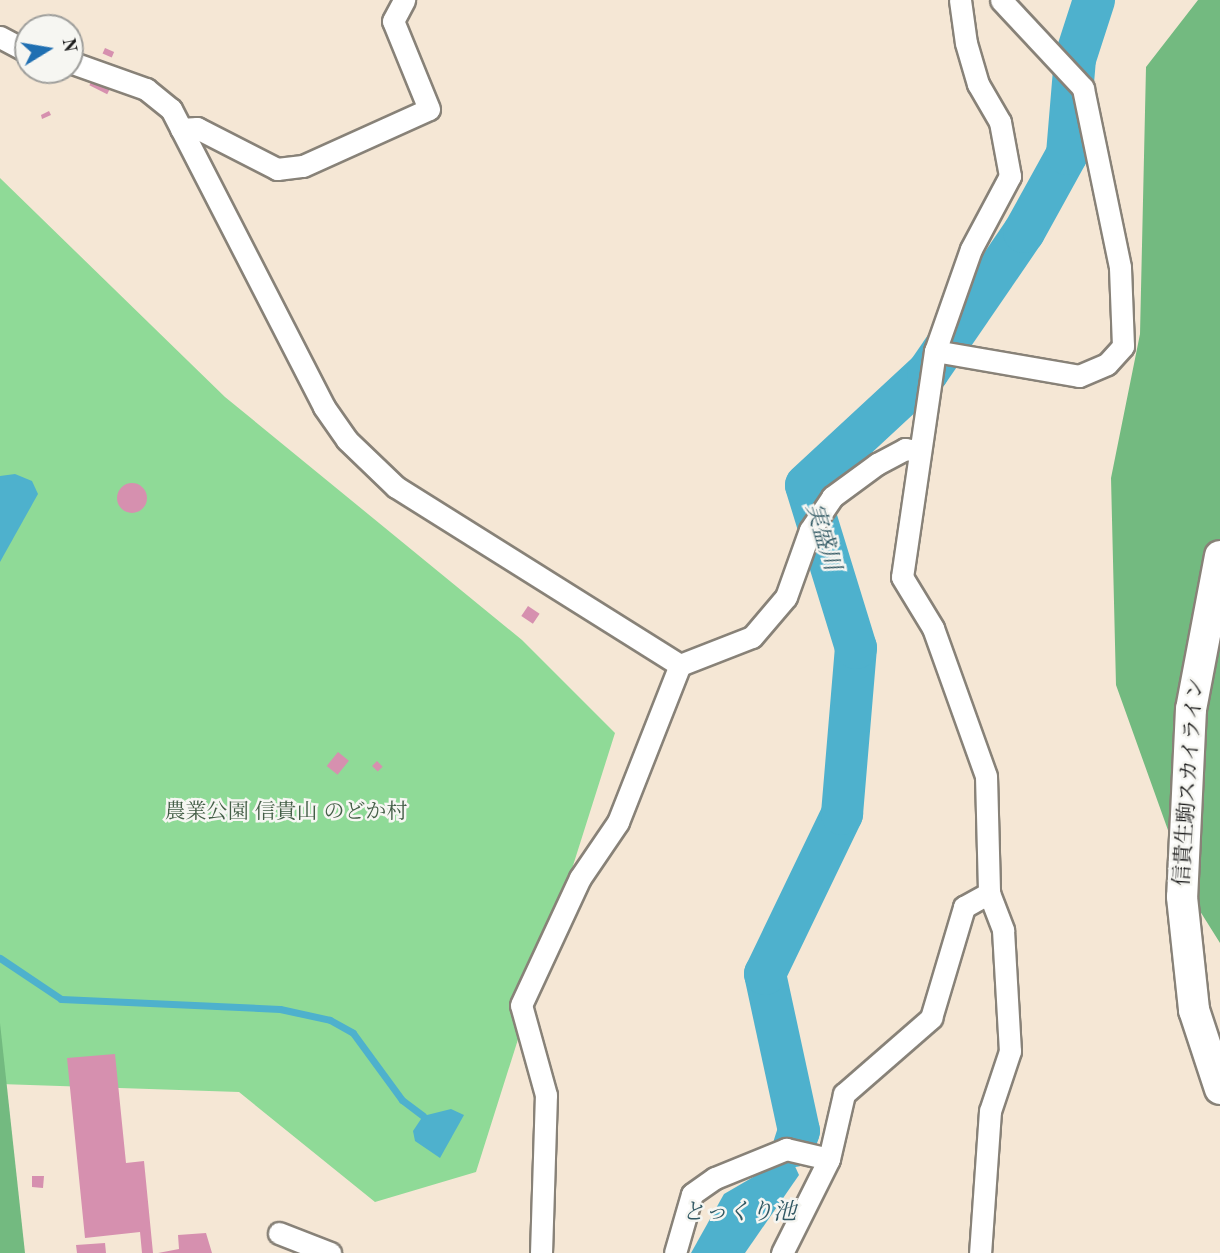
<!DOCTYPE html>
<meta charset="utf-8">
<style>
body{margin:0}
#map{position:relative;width:1220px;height:1253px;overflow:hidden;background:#f5e7d5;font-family:"Old Standard TT","Noto Serif JP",serif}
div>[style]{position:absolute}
.green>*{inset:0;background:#8fda97}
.forest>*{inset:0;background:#73ba80}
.water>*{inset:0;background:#4eb1cd}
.stream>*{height:7px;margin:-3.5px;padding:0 3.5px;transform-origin:3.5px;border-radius:3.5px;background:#4eb1cd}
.river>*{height:42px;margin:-21px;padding:0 21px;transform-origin:21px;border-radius:21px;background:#4eb1cd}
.building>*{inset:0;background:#d690af;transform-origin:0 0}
.round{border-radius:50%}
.roads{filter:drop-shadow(2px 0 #888278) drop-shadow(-2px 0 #888278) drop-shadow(0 2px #888278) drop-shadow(0 -2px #888278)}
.street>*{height:21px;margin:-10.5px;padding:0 10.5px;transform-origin:10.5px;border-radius:10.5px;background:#fff}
.secondary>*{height:30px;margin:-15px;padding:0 15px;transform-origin:15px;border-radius:15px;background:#fff}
span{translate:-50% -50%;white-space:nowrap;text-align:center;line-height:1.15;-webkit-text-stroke:5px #f6f6f2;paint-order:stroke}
.street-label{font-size:21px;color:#1c1c1c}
.park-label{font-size:21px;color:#445e47}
.water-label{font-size:23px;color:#305863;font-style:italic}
.north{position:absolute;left:14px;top:14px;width:70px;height:70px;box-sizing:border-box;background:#f6f6f2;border:2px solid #9f9f9c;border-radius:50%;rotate:79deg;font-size:19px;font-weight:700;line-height:28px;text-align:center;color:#1c1c1c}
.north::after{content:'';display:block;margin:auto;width:24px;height:32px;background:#1f6fb2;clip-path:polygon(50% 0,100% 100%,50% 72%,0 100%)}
</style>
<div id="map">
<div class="green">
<div style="clip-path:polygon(0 178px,225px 397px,522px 640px,615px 733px,476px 1172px,375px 1202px,239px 1092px,0 1084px)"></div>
</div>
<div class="forest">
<div style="clip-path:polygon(1198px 0,1220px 0,1220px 943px,1193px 900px,1116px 685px,1111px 478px,1140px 334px,1146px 67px)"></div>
<div style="clip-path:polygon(0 1023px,25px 1253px,0 1253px)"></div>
</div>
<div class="water">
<div style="clip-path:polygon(15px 474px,32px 481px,38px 494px,0 562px,0 476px)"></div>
<div style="clip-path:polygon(451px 1109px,464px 1115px,440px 1158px,415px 1141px,413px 1131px,423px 1116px)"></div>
<div style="clip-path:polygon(781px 1161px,793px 1162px,799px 1175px,745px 1253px,691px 1253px,724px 1194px)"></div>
</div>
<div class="stream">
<div style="left:0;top:958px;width:73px;rotate:33.9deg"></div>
<div style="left:61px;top:999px;width:219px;rotate:2.6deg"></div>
<div style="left:280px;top:1009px;width:51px;rotate:12.4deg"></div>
<div style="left:330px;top:1020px;width:26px;rotate:29deg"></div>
<div style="left:353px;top:1033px;width:83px;rotate:53.8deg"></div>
<div style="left:402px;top:1100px;width:26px;rotate:37deg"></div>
</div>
<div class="river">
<div style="left:794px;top:1146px;width:16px;rotate:-72deg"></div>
<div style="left:799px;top:1131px;width:161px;rotate:-102.2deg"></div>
<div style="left:765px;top:974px;width:178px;rotate:-64.3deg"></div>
<div style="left:842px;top:814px;width:167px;rotate:-85.2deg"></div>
<div style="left:856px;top:648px;width:170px;rotate:-107.1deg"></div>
<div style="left:806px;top:485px;width:166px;rotate:-42.8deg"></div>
<div style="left:928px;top:372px;width:170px;rotate:-55.6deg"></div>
<div style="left:1024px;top:232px;width:89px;rotate:-61.1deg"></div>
<div style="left:1067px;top:154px;width:95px;rotate:-85.2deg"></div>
<div style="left:1075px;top:59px;width:62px;rotate:-72.1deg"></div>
</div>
<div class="building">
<div style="left:105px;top:48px;width:10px;height:6px;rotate:24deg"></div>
<div style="left:93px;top:78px;width:20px;height:8px;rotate:27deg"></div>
<div style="clip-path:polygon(49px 111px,51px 115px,42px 119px,41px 115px)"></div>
<div class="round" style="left:117px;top:483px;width:30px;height:30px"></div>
<div style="left:528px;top:606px;width:14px;height:12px;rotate:34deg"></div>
<div style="left:338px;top:752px;width:14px;height:18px;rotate:39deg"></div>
<div style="left:377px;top:761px;width:8px;height:7px;rotate:45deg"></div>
<div style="clip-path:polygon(115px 1054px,126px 1163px,144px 1161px,153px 1253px,142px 1253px,140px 1232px,85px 1238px,67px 1058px)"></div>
<div style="clip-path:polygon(32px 1176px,44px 1176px,43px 1188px,32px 1187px)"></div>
<div style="clip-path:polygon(206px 1233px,212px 1253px,158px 1253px,179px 1249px,178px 1235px)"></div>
<div style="clip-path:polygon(105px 1243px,106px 1253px,77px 1253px,76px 1245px)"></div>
</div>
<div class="roads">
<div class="street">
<div style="left:960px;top:0;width:43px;rotate:82.1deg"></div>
<div style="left:966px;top:43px;width:43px;rotate:73.7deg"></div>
<div style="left:978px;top:84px;width:44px;rotate:59.9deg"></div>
<div style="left:1000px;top:122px;width:55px;rotate:79.5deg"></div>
<div style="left:1010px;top:176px;width:83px;rotate:118.1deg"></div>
<div style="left:971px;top:249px;width:108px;rotate:109.4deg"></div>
<div style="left:935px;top:351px;width:228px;rotate:98.3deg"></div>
<div style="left:902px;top:577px;width:60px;rotate:58.7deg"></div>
<div style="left:933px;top:628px;width:157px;rotate:70.3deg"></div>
<div style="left:986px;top:776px;width:117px;rotate:88.5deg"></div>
<div style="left:989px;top:893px;width:40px;rotate:69deg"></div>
<div style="left:1003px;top:930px;width:121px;rotate:86.7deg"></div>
<div style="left:1010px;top:1051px;width:63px;rotate:108.4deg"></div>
<div style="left:990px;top:1111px;width:142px;rotate:94deg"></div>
<div style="left:0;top:37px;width:32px;rotate:28deg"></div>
<div style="left:70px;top:62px;width:81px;rotate:19.6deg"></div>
<div style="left:146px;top:89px;width:32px;rotate:39deg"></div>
<div style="left:171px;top:109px;width:335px;rotate:62.8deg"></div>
<div style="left:324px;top:407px;width:40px;rotate:55.1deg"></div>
<div style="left:347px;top:440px;width:68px;rotate:43.8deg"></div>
<div style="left:396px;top:487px;width:335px;rotate:32.1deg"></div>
<div style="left:181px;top:129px;width:16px;rotate:-4deg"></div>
<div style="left:197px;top:128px;width:90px;rotate:27.1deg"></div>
<div style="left:277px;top:169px;width:26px;rotate:-7deg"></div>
<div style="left:303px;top:166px;width:138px;rotate:-24.3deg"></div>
<div style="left:429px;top:109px;width:95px;rotate:-112.2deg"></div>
<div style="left:393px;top:21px;width:24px;rotate:-62deg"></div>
<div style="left:935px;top:351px;width:146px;rotate:9.8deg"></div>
<div style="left:1079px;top:376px;width:30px;rotate:-23deg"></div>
<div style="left:1107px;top:364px;width:24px;rotate:-48deg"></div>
<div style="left:1123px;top:346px;width:79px;rotate:-92.2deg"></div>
<div style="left:1120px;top:267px;width:183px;rotate:-101.7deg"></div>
<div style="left:1083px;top:88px;width:120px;rotate:-133deg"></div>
<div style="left:279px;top:1233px;width:55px;rotate:21.4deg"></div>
<div style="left:541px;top:1253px;width:158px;rotate:-88.2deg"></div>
<div style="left:546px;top:1095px;width:93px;rotate:-105.5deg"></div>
<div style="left:521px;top:1005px;width:140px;rotate:-65.1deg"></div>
<div style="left:580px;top:878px;width:68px;rotate:-55.8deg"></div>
<div style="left:618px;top:822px;width:169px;rotate:-68.5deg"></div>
<div style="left:680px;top:665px;width:77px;rotate:-21.3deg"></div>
<div style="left:752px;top:637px;width:52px;rotate:-49.6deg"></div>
<div style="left:786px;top:597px;width:71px;rotate:-70.3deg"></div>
<div style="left:810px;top:530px;width:40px;rotate:-56deg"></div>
<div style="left:832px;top:497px;width:56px;rotate:-36.3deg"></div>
<div style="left:877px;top:464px;width:32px;rotate:-28deg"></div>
<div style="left:905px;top:449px;width:12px;rotate:9deg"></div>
<div style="left:675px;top:1253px;width:61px;rotate:-73.9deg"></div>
<div style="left:692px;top:1194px;width:28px;rotate:-35deg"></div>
<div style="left:715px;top:1178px;width:77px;rotate:-22.2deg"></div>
<div style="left:786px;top:1149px;width:44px;rotate:13.1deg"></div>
<div style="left:782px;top:1253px;width:105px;rotate:-63.4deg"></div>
<div style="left:829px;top:1159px;width:67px;rotate:-77deg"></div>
<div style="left:844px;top:1094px;width:116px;rotate:-41.1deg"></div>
<div style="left:931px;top:1018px;width:116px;rotate:-73.4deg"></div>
<div style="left:964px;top:907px;width:29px;rotate:-29deg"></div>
</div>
<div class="secondary">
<div style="left:1220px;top:556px;width:156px;rotate:100.7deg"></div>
<div style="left:1191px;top:709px;width:188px;rotate:92.7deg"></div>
<div style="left:1182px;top:897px;width:114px;rotate:83.9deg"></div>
<div style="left:1194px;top:1010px;width:83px;rotate:71.8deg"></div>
</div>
</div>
<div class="street-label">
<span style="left:1190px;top:782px;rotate:-86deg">信貴生駒スカイライン</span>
</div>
<div class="park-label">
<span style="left:286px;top:813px">農業公園 信貴山 のどか村</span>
</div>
<div class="water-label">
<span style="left:822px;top:537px;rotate:73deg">実盛川</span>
<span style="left:739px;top:1213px">とっくり池</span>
</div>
<div class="north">N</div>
</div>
